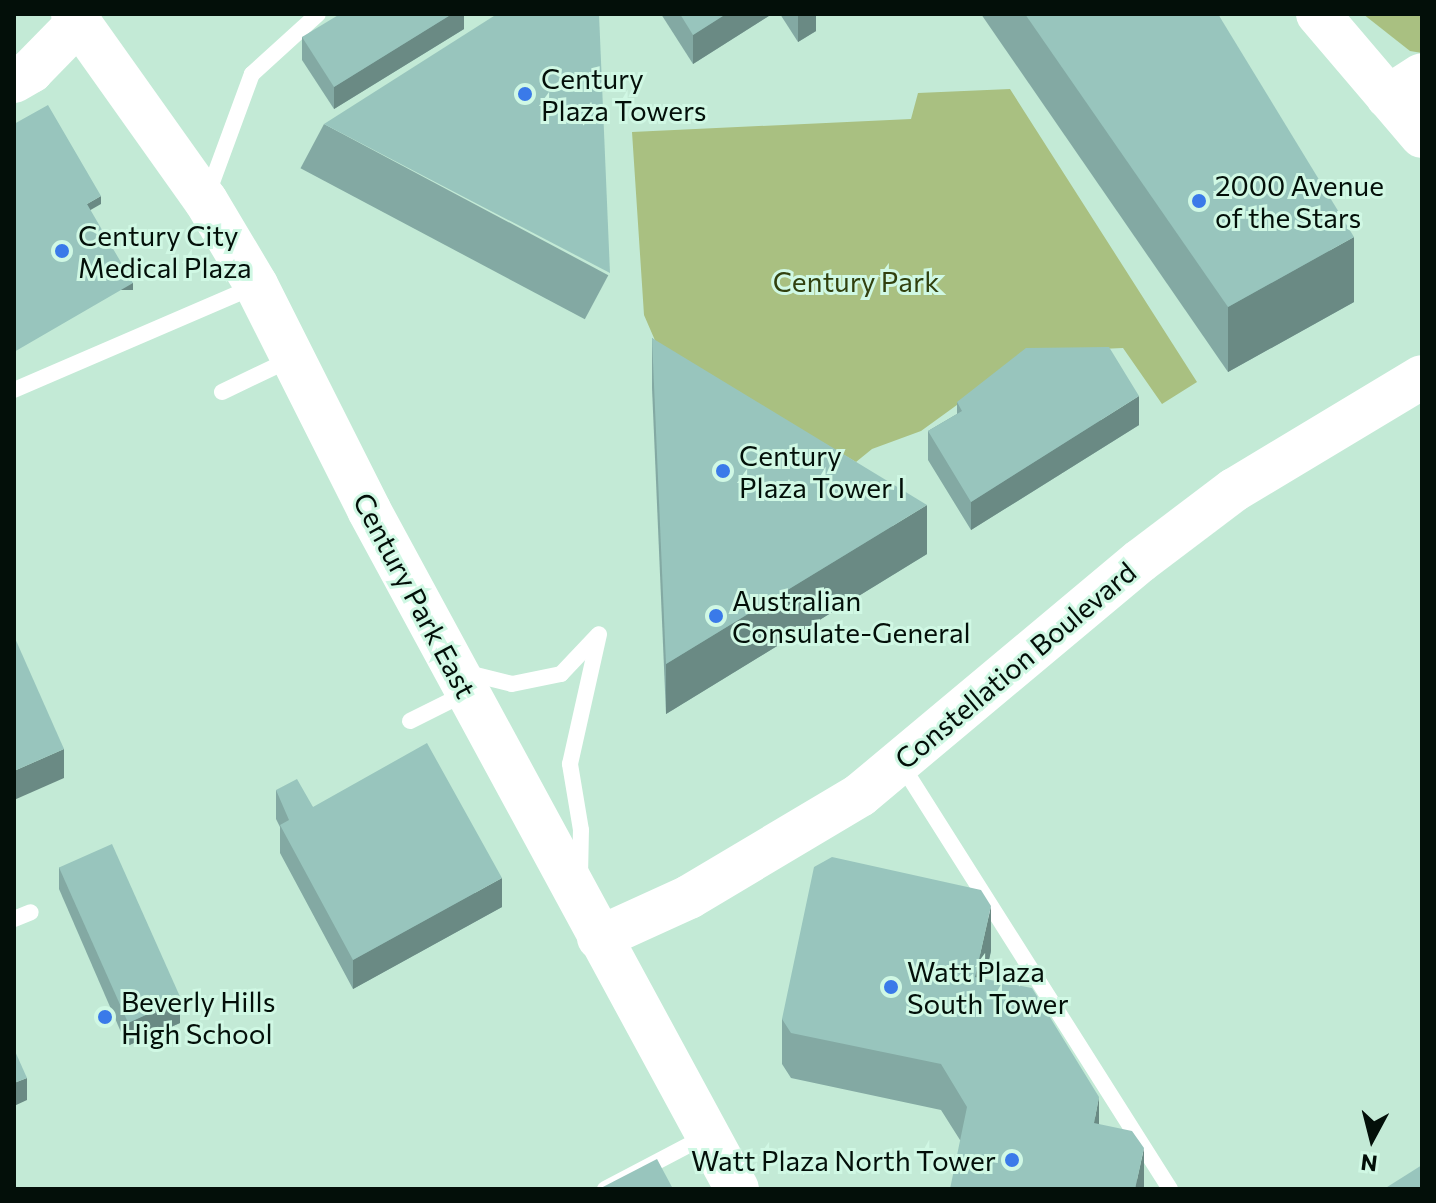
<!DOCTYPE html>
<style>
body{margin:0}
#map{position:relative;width:1436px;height:1203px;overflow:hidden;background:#c3ead6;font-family:Commissioner,sans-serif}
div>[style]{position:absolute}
.green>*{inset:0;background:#a9c081}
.lane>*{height:16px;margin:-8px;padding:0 8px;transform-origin:8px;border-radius:8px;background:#fff}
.secondary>*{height:44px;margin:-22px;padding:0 22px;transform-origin:22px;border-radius:22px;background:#fff}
.primary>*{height:44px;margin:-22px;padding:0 22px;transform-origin:22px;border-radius:22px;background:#fff}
.wall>*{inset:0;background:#83a9a3;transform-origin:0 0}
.shaded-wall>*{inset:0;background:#6a8a84;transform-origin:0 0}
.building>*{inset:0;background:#98c5bd;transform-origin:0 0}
.dots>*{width:22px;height:22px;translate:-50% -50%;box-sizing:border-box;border:4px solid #d0f8e4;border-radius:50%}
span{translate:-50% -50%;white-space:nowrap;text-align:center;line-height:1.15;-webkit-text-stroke:6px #d0f8e4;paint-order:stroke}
.poi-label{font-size:28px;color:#030f09}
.left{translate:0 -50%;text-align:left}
.right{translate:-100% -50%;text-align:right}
.park-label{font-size:28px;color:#31400e}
.street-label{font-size:28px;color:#030f09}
.frame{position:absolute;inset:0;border:16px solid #030f09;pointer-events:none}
.north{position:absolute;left:1332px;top:1099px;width:80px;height:80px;-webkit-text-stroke:6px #d0f8e4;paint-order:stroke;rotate:187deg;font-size:22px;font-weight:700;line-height:32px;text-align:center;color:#030f09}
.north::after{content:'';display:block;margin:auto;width:28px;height:36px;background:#030f09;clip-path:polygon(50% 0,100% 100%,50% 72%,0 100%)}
</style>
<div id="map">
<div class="green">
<div style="clip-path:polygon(1363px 14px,1422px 14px,1422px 53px,1410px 51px)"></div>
<div style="clip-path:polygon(1010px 89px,1197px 382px,1162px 404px,1123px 348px,1030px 352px,921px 431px,872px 449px,856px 462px,657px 345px,644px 315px,632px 132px,911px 119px,918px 93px)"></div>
</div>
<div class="lane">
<div style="left:207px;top:196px;width:130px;rotate:-69.8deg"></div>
<div style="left:252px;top:74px;width:89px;rotate:-42.3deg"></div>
<div style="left:14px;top:390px;width:262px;rotate:-23.3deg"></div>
<div style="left:222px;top:392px;width:76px;rotate:-25.6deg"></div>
<div style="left:464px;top:672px;width:49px;rotate:14deg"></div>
<div style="left:512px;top:684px;width:50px;rotate:-11.5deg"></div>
<div style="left:561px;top:674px;width:54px;rotate:-46.5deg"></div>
<div style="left:410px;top:721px;width:63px;rotate:-26.6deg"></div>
<div style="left:901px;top:764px;width:503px;rotate:57.67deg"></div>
<div style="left:580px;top:876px;width:46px;rotate:-88.8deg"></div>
<div style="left:581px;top:830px;width:67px;rotate:-99.5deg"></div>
<div style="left:570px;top:764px;width:133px;rotate:-77.4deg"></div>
<div style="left:14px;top:919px;width:18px;rotate:-22deg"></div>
<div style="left:605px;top:1189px;width:114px;rotate:-27.7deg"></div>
</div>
<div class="secondary">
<div style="left:73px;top:14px;width:229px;rotate:54.6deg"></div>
<div style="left:206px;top:201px;width:98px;rotate:59.2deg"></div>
<div style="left:256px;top:285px;width:252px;rotate:63.3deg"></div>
<div style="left:369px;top:510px;width:772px;rotate:61.54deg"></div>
<div style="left:599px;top:938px;width:99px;rotate:-24.5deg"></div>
<div style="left:689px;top:897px;width:199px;rotate:-30.8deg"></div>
<div style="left:860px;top:795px;width:365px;rotate:-39.9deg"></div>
<div style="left:1140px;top:561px;width:118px;rotate:-37.1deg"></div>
<div style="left:1234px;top:490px;width:219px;rotate:-31deg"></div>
</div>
<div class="primary">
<div style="left:1318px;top:14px;width:160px;rotate:49.6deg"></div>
<div style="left:14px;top:81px;width:20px;rotate:-30deg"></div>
<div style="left:31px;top:71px;width:69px;rotate:-45.6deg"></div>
<div style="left:1388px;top:97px;width:40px;rotate:-32.9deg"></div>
</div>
<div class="wall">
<div style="clip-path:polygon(464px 14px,464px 29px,334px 109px,302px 60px,302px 37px)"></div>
<div style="clip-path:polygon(661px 14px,772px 14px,693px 64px)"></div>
<div style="clip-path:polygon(780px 14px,816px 14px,816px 31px,798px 42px)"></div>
<div style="clip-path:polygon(981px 14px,1218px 14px,1354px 302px,1228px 372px)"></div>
<div style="left:324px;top:124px;width:322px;height:50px;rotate:28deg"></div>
<div style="clip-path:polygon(652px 338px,927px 554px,666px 714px,652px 388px)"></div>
<div style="clip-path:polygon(957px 402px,1139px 425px,971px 530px,928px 460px,928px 431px,957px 414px)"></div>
<div style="clip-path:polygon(276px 790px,313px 807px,502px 907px,353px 989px,280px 853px,280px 827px,276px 819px)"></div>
<div style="clip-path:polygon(59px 867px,180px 1023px,127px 1046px,59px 889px)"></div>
<div style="clip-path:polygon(991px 951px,984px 979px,1099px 1124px,1144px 1189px,960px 1140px,941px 1110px,791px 1078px,782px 1064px,782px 1019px)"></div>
</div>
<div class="shaded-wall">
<div style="clip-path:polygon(452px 14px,464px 14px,464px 29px,334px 109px,334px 87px)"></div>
<div style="clip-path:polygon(726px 14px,772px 14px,693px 64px,693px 35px)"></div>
<div style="clip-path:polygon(798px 14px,816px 14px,816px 31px,798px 42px)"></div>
<div style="clip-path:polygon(101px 196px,101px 204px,87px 212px,87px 204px)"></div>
<div style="clip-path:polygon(1354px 237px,1354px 302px,1228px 372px,1228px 307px)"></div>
<div style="left:133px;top:283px;width:7px;height:138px;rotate:90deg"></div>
<div style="clip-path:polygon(1139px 396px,1139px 425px,971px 530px,971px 502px)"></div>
<div style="clip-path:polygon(927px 505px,927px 554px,666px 714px,666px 664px)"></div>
<div style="clip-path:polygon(64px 749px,64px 778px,14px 800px,14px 771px)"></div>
<div style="clip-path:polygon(502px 878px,502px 907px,353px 989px,353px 960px)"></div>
<div style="clip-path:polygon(991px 906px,991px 951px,975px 1023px,975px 977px)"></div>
<div style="clip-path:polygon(180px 1000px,180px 1023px,127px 1046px,127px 1023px)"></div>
<div style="clip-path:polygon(27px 1078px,27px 1100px,14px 1106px,14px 1083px)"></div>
<div style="clip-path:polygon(1099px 1097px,1099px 1142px,1094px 1123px)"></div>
<div style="clip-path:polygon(1144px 1148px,1144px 1189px,1135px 1189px)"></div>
</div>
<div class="building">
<div style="clip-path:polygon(340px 14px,452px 14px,334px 87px,302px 37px)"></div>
<div style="clip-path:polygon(497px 14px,599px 14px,610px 273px,324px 124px)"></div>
<div style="clip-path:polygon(680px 14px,726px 14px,693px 35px)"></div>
<div style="clip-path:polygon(1025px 14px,1218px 14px,1354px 237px,1228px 307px)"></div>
<div style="clip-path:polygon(48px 105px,101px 196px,87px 204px,133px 283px,14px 352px,14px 124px)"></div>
<div style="clip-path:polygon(652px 338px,927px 505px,666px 664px)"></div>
<div style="clip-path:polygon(1109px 347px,1139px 396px,971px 502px,928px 431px,962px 411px,957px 402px,1026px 348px)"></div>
<div style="clip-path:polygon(14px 636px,64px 749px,14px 771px)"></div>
<div style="clip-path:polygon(427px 743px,502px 878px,353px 960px,280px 825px,289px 820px,276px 790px,297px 779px,313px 807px)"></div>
<div style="left:112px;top:844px;width:170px;height:58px;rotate:66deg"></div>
<div style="clip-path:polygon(832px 857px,981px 890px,991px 906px,975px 977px,1032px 988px,1099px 1097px,1094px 1123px,1132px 1131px,1144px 1148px,1135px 1189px,950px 1189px,967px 1107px,941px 1064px,791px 1033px,782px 1019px,814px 867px)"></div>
<div style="clip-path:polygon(14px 1049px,27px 1078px,14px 1083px)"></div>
<div style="clip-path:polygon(657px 1159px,673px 1189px,599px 1189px)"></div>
<div style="clip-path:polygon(1422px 1165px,1422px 1189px,1384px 1189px)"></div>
</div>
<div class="dots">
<div style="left:525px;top:94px;background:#3a7ae9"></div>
<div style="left:1199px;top:201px;background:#3a7ae9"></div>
<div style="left:62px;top:251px;background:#3a7ae9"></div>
<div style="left:723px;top:471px;background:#3a7ae9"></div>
<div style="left:716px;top:616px;background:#3a7ae9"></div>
<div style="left:891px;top:987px;background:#3a7ae9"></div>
<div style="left:105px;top:1017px;background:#3a7ae9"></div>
<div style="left:1012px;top:1160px;background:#3a7ae9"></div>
</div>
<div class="poi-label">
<span class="left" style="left:541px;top:94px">Century<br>Plaza Towers</span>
<span class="left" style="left:1215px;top:201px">2000 Avenue<br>of the Stars</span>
<span class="left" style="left:78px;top:251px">Century City<br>Medical Plaza</span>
<span class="left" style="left:739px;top:471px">Century<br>Plaza Tower I</span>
<span class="left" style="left:732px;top:616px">Australian<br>Consulate-General</span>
<span class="left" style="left:907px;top:987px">Watt Plaza<br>South Tower</span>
<span class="left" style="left:121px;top:1017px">Beverly Hills<br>High School</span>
<span class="right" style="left:996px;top:1160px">Watt Plaza North Tower</span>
</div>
<div class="park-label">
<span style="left:856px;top:281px">Century Park</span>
</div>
<div class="street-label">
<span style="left:415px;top:595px;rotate:62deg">Century Park East</span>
<span style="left:1015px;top:665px;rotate:-40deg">Constellation Boulevard</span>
</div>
<div class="frame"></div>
<div class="north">N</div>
</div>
